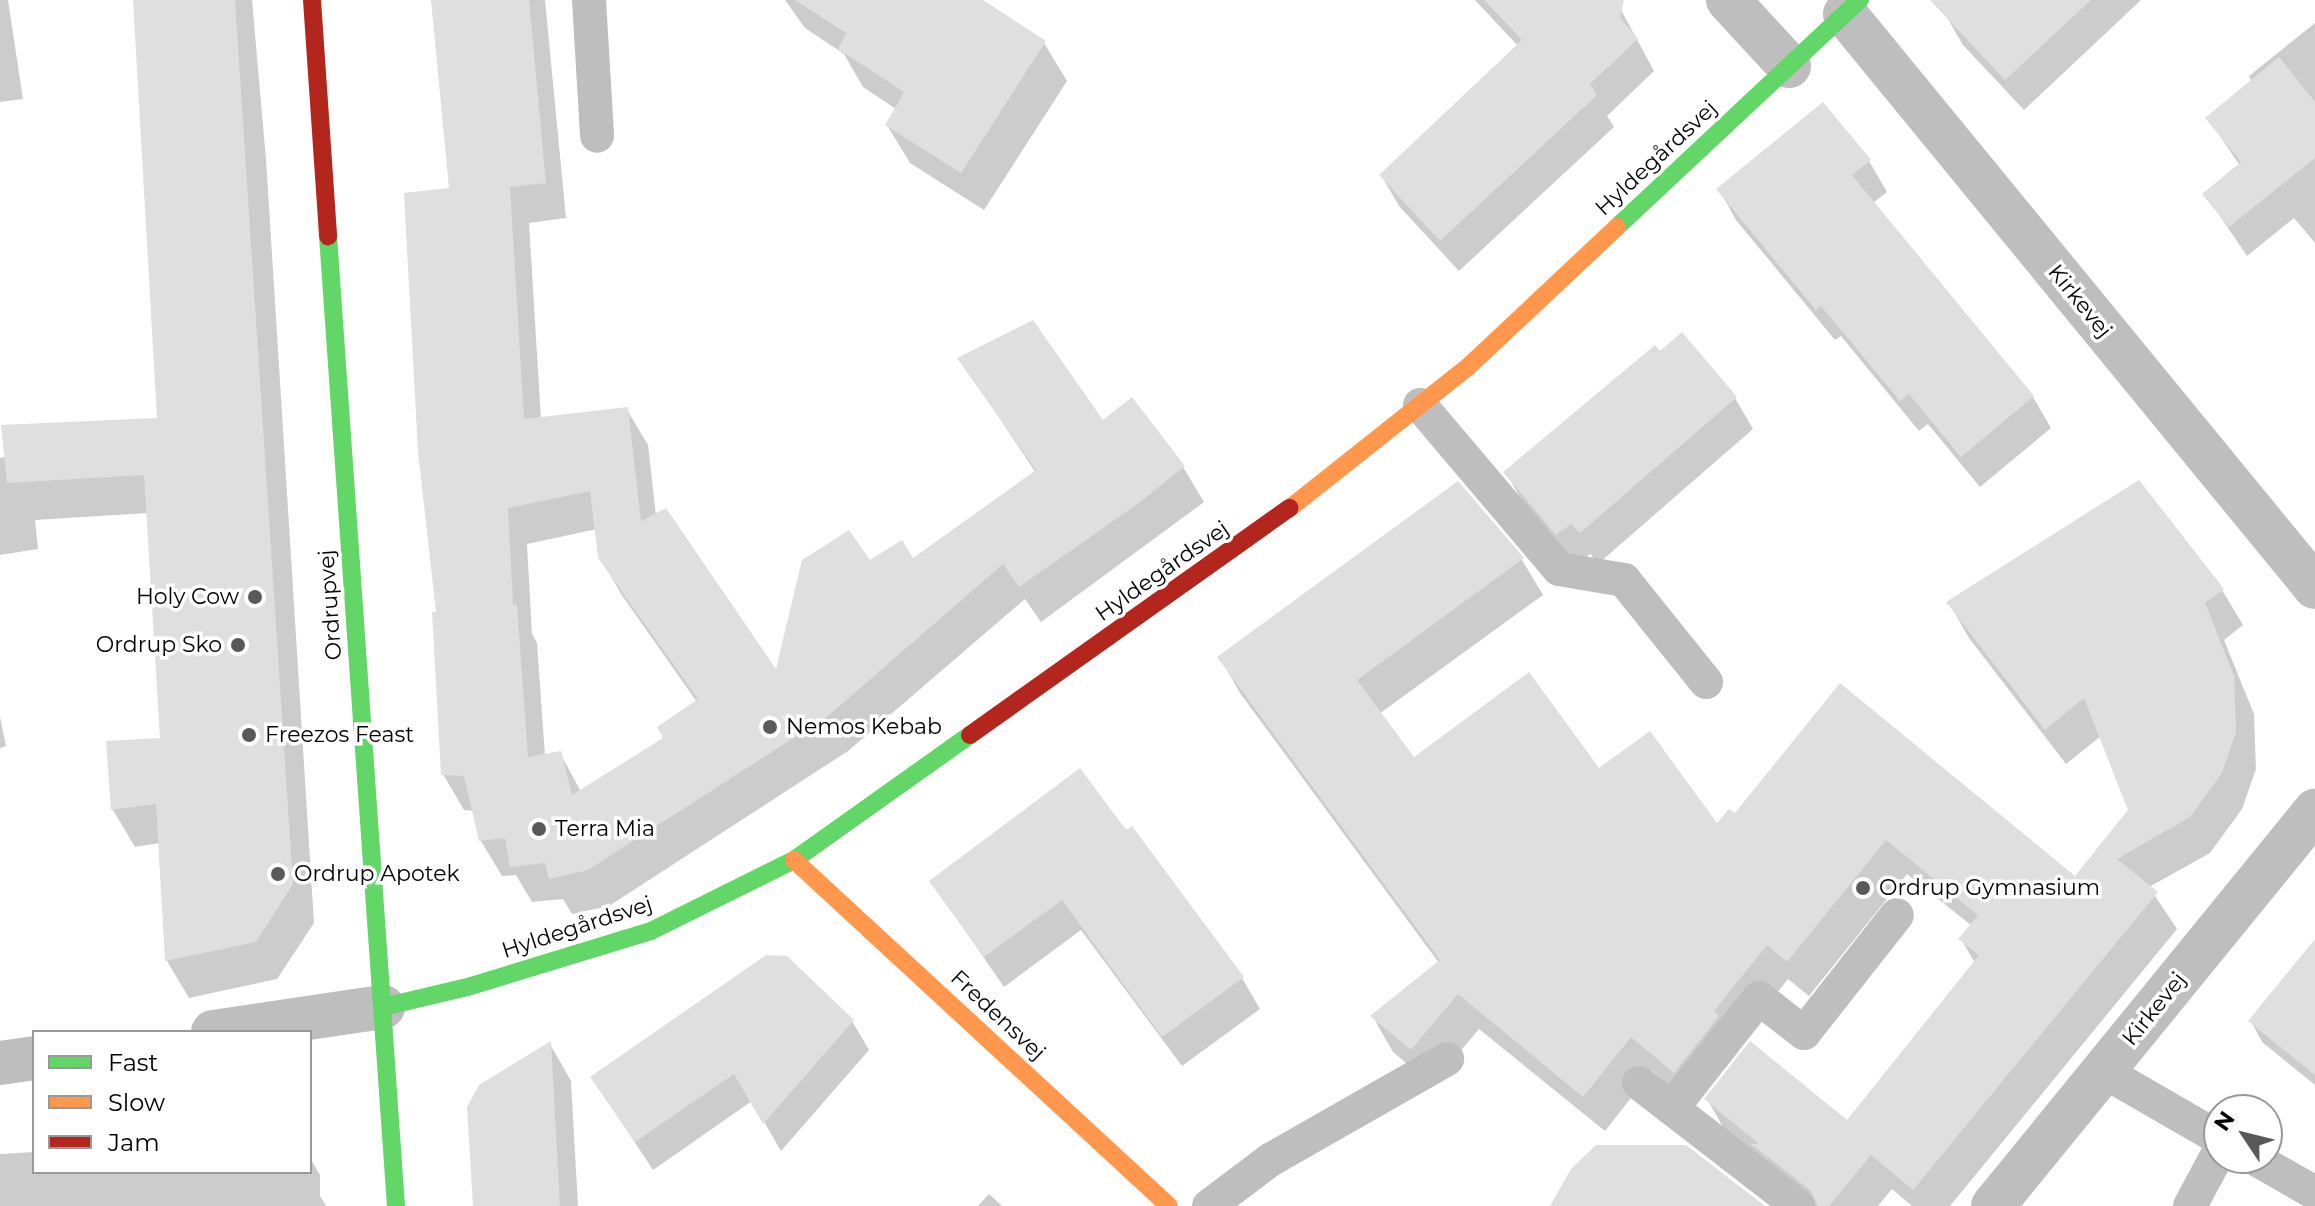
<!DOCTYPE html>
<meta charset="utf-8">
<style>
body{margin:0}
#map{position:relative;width:2315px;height:1206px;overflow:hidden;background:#fff;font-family:Montserrat,sans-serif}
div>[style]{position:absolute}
.shadow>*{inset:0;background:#0003}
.building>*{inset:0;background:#dfdfdf}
.lane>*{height:34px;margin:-17px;padding:0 17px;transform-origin:17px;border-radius:17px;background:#bebebe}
.street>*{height:44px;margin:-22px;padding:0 22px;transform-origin:22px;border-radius:22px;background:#bebebe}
.fast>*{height:18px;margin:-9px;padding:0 9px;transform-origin:9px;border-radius:9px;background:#63d668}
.slow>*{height:18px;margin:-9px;padding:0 9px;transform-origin:9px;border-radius:9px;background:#ff974d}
.jam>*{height:18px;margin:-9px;padding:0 9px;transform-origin:9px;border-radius:9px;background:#b3261e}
.dots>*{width:22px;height:22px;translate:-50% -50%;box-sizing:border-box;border:4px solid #fff;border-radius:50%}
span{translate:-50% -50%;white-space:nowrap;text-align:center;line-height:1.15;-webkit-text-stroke:7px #fff;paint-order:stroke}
.street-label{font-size:22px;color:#000}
.poi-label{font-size:22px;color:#000}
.right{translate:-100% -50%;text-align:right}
.left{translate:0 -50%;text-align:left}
.legend{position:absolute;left:32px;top:1030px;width:280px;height:144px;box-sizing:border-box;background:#fff;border:2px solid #999;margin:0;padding:10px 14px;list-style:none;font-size:24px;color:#000}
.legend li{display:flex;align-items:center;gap:16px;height:40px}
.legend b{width:40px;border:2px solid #999}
.north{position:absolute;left:2203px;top:1094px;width:80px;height:80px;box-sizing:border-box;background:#fff;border:2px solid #999;border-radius:50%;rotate:305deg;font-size:22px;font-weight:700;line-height:32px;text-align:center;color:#000}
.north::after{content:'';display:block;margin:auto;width:28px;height:36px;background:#595959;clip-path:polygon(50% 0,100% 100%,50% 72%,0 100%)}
</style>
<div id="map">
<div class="shadow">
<div style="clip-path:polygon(0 0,8px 0,23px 99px,0 102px)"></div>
<div style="clip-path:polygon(135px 0,252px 0,266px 159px,314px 923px,277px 979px,189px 998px,167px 961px,160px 843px,135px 847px,113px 810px,108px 743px,162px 740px,148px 513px,35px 520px,38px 549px,0 555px,0 458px,159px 420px)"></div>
<div style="clip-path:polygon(evenodd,433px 0,545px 0,566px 218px,529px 223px,541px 419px,627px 410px,648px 445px,656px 516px,777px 674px,869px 562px,913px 560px,1036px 473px,960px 359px,1103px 422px,1183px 467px,1204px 502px,1041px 622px,1025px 599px,848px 751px,609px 906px,572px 914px,563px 899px,532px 902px,516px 875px,502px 876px,481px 841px,474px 811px,464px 810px,443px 774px,438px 614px,451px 190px,433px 0,597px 529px,600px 557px,621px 594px,697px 702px,666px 738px,581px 792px,560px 753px,545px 756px,537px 643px,532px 634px,527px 544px,597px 529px)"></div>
<div style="clip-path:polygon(785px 0,979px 0,1044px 43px,1067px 81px,984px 210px,910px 163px,887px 125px,896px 109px,863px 87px,844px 54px,805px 28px)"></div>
<div style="clip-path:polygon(1475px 0,1599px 0,1621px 10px,1654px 71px,1607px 116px,1614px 127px,1459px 271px,1399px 206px,1381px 175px,1518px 46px)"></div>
<div style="clip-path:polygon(1960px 0,2141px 0,2024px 110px,1963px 45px,1945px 14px)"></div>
<div style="clip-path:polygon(2315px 23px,2315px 243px,2294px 218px,2247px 256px,2205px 194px,2240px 166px,2208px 118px,2252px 82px,2249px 76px)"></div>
<div style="clip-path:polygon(1869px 161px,1887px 192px,1873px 203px,2033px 397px,2051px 428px,1980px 487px,1928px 424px,1919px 431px,1841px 336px,1835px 340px,1736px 220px,1719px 189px)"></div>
<div style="clip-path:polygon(1735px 398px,1753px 429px,1599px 563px,1590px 554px,1575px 565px,1524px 504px,1506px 473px)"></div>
<div style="clip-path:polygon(1458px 483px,1522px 560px,1543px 595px,1379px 714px,1413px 760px,1598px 771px,1717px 827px,1735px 816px,1840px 686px,2076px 879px,2131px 811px,2101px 736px,2066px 764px,1969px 638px,1949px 603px,2222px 590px,2243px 625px,2224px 640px,2254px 714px,2256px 769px,2242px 809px,2210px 853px,2149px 887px,2177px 929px,1950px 1206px,1912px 1206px,1892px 1189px,1878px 1206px,1807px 1206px,1727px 1134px,1707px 1099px,1848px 1123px,1975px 963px,1961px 939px,1972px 926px,1907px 874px,1809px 996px,1788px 979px,1734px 1046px,1738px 1052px,1695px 1107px,1652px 1071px,1605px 1131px,1479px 1029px,1432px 1085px,1393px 1052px,1373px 1017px,1439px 963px,1240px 693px,1220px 658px)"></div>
<div style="clip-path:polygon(0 717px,6px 746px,0 748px)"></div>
<div style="clip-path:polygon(1080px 771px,1242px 978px,1260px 1009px,1182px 1066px,1081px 930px,1004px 987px,931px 881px)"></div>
<div style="clip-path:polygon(2315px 944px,2315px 1085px,2262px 1042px,2251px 1021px)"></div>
<div style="clip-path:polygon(852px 1021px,869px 1050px,781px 1151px,752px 1101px,653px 1170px,592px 1077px)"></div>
<div style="clip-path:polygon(550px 1044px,571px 1081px,578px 1206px,475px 1206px)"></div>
<div style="clip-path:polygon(34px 1152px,34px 1172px,310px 1172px,310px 1158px,320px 1175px,320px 1196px,326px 1206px,0 1206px,0 1154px)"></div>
<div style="clip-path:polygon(989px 1194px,1002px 1206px,978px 1206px)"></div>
</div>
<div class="building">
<div style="clip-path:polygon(133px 0,235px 0,293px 884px,256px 942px,165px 961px,156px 804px,111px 810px,106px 741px,160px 738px,144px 475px,7px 483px,1px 425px,157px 418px)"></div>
<div style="clip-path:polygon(evenodd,431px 0,529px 0,546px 183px,510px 187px,524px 419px,628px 407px,641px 521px,666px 508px,776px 669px,802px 560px,849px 530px,870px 560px,902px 540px,913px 558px,1036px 470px,957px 358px,1033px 320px,1103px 420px,1132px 397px,1185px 466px,1136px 505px,1019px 587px,1003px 564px,828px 716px,588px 870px,549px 879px,545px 863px,510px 867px,505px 838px,479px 841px,464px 776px,441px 775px,432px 612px,436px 612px,418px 452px,404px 193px,449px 188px,431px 0,590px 491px,598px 558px,698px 699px,657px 727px,663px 738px,572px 795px,561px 751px,528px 757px,517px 605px,513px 605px,508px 508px,590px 491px)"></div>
<div style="clip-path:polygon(795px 0,983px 0,1046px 41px,961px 173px,885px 125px,904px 92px,838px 49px,846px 33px)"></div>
<div style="clip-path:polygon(1484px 0,1624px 0,1620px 18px,1638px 39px,1590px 84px,1597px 95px,1440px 241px,1379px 175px,1522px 40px)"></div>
<div style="clip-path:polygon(1930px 0,2091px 0,2005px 80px)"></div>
<div style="clip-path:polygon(2279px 57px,2315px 102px,2315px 158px,2229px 227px,2202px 194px,2241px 162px,2205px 118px)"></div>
<div style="clip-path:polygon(1823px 102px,1871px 160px,1852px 175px,2034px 396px,1961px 457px,1909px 394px,1900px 401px,1821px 306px,1816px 310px,1716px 189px)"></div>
<div style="clip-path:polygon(1682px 332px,1737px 397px,1580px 533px,1571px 524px,1556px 535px,1503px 472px,1655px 345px,1660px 351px)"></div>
<div style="clip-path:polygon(2139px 480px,2224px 589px,2205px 603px,2234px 676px,2236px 732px,2222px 773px,2190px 817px,2117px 859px,2158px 892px,1913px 1190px,1871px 1155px,1829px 1206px,1818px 1206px,1810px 1190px,1751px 1144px,1759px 1144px,1704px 1099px,1750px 1041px,1847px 1120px,1979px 955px,1958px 939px,1978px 915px,1886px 840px,1787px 962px,1767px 945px,1714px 1011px,1719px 1016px,1674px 1073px,1631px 1037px,1583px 1097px,1458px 994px,1411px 1050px,1370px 1016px,1440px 960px,1217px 657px,1458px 481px,1524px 558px,1357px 680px,1414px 757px,1529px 672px,1599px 768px,1650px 731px,1717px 823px,1729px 809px,1735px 813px,1840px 683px,2075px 876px,2128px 810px,2084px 698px,2045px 730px,1946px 602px)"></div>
<div style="clip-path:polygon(1080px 768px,1126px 830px,1132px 826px,1244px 977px,1162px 1037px,1062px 900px,984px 957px,929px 881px)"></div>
<div style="clip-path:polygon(2315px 939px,2315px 1075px,2248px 1021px)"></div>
<div style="clip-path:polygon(766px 955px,787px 956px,854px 1020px,763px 1124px,734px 1074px,635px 1142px,590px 1077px)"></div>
<div style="clip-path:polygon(551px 1041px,560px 1206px,473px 1206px,467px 1107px,479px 1085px)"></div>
<div style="clip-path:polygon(1596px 1145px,1686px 1145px,1765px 1206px,1550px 1206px,1571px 1169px)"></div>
</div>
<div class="lane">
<div style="left:589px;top:0;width:136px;rotate:86.6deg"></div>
<div style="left:1420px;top:405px;width:215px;rotate:49.7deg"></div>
<div style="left:1559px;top:569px;width:66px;rotate:9.6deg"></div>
<div style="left:1624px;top:580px;width:131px;rotate:51.2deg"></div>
<div style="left:2103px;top:1071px;width:134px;rotate:30deg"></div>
<div style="left:1639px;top:1083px;width:201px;rotate:37.7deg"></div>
<div style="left:1671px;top:1108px;width:141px;rotate:-51.3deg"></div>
<div style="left:1759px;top:998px;width:57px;rotate:37.9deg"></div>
<div style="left:1804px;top:1033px;width:150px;rotate:-51.8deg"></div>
<div style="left:2254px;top:1158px;width:70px;rotate:29.8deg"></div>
<div style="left:1209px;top:1206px;width:76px;rotate:-37deg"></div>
<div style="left:1270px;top:1160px;width:204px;rotate:-29.7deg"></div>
<div style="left:2190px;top:1206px;width:61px;rotate:-61.8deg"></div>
</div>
<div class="street">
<div style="left:1728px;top:0;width:90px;rotate:47.3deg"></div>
<div style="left:1845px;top:14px;width:741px;rotate:50.64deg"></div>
<div style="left:213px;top:1032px;width:172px;rotate:-8.4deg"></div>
<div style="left:0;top:1063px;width:34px;rotate:-8deg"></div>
<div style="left:1993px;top:1206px;width:510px;rotate:-50.81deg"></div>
</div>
<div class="fast">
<div style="left:1617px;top:227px;width:333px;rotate:-43.1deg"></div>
<div style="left:328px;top:236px;width:972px;rotate:85.99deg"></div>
<div style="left:383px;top:1007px;width:90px;rotate:-13.4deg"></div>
<div style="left:471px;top:986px;width:188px;rotate:-17deg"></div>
<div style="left:651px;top:931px;width:160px;rotate:-26.4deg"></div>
<div style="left:794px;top:860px;width:216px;rotate:-35.4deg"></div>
</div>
<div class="slow">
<div style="left:1290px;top:508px;width:228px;rotate:-38.4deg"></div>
<div style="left:1469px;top:366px;width:203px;rotate:-43.2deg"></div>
<div style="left:794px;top:860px;width:510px;rotate:42.7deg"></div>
</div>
<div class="jam">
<div style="left:312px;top:0;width:237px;rotate:86.1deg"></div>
<div style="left:970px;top:735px;width:392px;rotate:-35.4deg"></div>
</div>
<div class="dots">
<div style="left:255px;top:597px;background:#595959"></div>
<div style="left:238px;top:645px;background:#595959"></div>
<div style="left:770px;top:727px;background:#595959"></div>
<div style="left:249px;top:735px;background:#595959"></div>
<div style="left:539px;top:829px;background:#595959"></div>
<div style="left:278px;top:874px;background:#595959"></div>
<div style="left:1863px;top:888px;background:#595959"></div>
</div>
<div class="street-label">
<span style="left:1656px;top:158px;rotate:-43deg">Hyldegårdsvej</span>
<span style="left:2080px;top:301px;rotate:51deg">Kirkevej</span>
<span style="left:1162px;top:571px;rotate:-35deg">Hyldegårdsvej</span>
<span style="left:330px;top:605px;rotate:-94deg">Ordrupvej</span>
<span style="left:577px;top:927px;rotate:-18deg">Hyldegårdsvej</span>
<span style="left:2154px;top:1009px;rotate:-51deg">Kirkevej</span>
<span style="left:998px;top:1015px;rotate:43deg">Fredensvej</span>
</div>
<div class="poi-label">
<span class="right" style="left:239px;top:597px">Holy Cow</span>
<span class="right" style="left:222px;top:645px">Ordrup Sko</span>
<span class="left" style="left:786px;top:727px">Nemos Kebab</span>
<span class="left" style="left:265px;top:735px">Freezos Feast</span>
<span class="left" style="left:555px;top:829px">Terra Mia</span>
<span class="left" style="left:294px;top:874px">Ordrup Apotek</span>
<span class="left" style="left:1879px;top:888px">Ordrup Gymnasium</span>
</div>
<ul class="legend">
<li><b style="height:10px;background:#63d668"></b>Fast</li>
<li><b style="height:10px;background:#ff974d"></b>Slow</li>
<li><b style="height:10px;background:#b3261e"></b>Jam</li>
</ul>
<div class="north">N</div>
</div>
